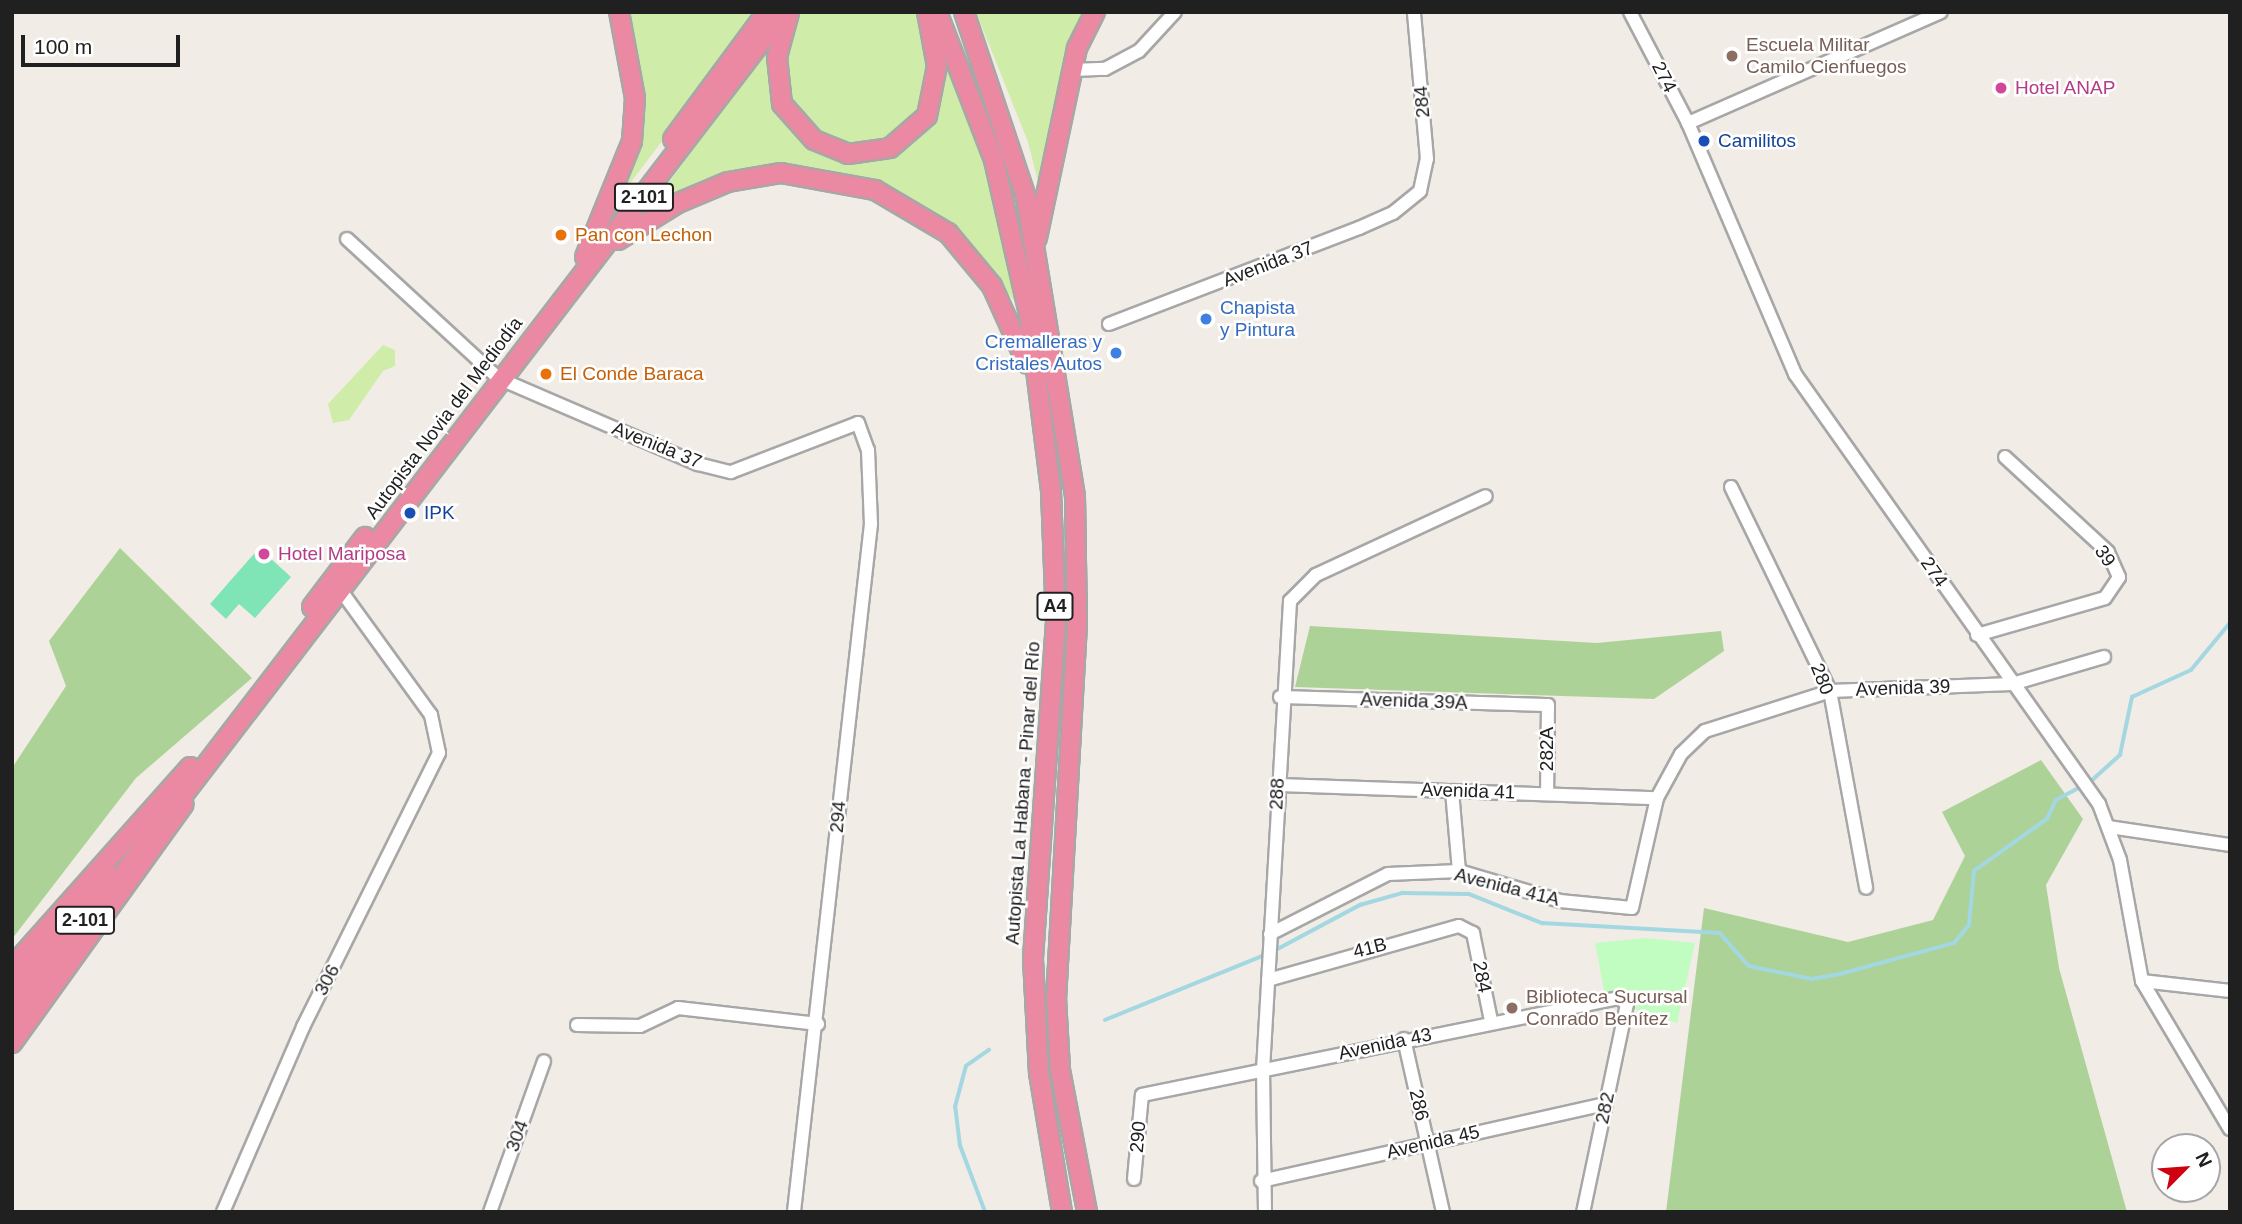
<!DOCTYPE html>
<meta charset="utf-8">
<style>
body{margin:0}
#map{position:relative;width:2242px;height:1224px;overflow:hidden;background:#f1ece5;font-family:Arial,sans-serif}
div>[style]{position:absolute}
.grass>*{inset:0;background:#cfeda9}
.forest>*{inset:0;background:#add298}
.park>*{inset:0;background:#c1fdc1}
.pitch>*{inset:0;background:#7fe4b6}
.stream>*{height:3.5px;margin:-1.75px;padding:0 1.75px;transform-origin:1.75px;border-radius:1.75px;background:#a3d7e1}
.roads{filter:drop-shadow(2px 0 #a7a7a7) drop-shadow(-2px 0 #a7a7a7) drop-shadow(0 2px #a7a7a7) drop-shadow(0 -2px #a7a7a7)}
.minor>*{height:12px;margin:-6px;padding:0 6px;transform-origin:6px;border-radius:6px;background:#fff}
.highway>*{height:18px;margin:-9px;padding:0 9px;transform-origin:9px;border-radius:9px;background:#ec89a2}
.dots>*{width:19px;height:19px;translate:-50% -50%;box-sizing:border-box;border:4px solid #fff;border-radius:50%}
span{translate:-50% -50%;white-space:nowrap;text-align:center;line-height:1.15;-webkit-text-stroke:5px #fff;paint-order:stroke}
.shield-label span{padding:2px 5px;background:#fff;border:2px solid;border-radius:5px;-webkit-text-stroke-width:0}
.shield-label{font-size:18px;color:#202020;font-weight:700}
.education-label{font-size:19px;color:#785e54}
.left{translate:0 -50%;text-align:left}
.street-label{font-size:19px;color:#202020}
.hotel-label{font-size:19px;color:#b23c85}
.transit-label{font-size:19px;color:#164399}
.food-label{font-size:19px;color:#c56008}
.shop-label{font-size:19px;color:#366cbe}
.right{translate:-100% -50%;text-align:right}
.frame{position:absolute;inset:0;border:14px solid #202020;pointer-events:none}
.north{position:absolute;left:2151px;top:1133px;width:70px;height:70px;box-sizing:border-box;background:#fff;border:2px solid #a6a6a6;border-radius:50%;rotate:65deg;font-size:19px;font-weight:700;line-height:28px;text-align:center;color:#202020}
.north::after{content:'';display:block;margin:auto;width:24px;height:32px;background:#cf000f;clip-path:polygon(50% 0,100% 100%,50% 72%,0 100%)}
.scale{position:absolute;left:21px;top:35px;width:159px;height:32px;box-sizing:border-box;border:4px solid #202020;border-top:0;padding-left:9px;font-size:21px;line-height:24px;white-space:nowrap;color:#202020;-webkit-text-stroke:5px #fff;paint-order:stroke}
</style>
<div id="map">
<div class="grass">
<div style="clip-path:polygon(624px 12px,760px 12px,625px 190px,634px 154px)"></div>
<div style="clip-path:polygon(799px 12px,920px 12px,930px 56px,924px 108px,886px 143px,838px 146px,797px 119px,782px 80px)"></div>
<div style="clip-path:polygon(976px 12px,1087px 12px,1043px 202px,1028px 142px)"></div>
<div style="clip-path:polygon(776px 36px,778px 109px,808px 145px,902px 148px,935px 112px,944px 79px,940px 38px,986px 166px,1017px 304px,943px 220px,900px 192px,846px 174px,795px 166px,753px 170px,690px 188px,645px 215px)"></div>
<div style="clip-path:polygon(383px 345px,395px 350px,395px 366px,383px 371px,349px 420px,333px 423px,328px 404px)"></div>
</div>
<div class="forest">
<div style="clip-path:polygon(120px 548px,252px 678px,136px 778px,12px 939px,12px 768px,66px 686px,49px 641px)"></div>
<div style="clip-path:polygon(1310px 626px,1597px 643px,1721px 631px,1724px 651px,1654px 699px,1295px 687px)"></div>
<div style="clip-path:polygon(2041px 760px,2083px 819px,2046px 885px,2059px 968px,2127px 1212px,1666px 1212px,1704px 908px,1848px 942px,1933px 920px,1965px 856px,1942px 812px)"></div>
</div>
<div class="park">
<div style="clip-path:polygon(1646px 938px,1695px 943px,1677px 1023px,1606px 1000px,1595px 943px)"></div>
</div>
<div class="pitch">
<div style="clip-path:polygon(259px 548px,291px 577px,255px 618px,239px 604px,226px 619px,210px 604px)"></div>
</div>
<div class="stream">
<div style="left:2089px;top:783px;width:42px;rotate:-42.1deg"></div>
<div style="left:2120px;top:755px;width:59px;rotate:-78.3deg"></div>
<div style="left:2132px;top:697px;width:65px;rotate:-24.6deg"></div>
<div style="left:2191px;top:670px;width:61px;rotate:-50.3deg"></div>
<div style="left:1272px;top:952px;width:100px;rotate:-28.1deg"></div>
<div style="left:1360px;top:905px;width:44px;rotate:-15.9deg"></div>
<div style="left:1402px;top:893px;width:67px;rotate:0.9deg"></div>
<div style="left:1469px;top:894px;width:79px;rotate:21.7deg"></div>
<div style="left:1542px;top:923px;width:178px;rotate:3.2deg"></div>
<div style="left:1720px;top:933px;width:44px;rotate:48.7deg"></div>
<div style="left:1749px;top:966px;width:64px;rotate:11.7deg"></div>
<div style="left:1812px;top:979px;width:28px;rotate:-10deg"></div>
<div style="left:1840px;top:974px;width:118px;rotate:-15.2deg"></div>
<div style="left:1954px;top:943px;width:23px;rotate:-50deg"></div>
<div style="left:1969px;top:925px;width:54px;rotate:-84.7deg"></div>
<div style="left:1974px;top:871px;width:90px;rotate:-35.5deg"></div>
<div style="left:2047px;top:819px;width:21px;rotate:-65deg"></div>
<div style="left:2056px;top:800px;width:30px;rotate:-28deg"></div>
<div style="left:1105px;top:1020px;width:173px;rotate:-22.1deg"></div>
<div style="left:985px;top:1212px;width:71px;rotate:-110.7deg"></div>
<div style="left:960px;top:1146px;width:39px;rotate:-97deg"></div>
<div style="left:955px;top:1107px;width:42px;rotate:-75deg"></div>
<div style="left:966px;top:1066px;width:28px;rotate:-35deg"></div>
</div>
<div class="roads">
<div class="minor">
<div style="left:1630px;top:12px;width:125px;rotate:62.4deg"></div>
<div style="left:1688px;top:123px;width:273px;rotate:66.9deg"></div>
<div style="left:1795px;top:374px;width:527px;rotate:54.74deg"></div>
<div style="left:2099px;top:804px;width:60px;rotate:69.4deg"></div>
<div style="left:2120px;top:860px;width:123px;rotate:79.7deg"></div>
<div style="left:2142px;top:981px;width:172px;rotate:59.3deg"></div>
<div style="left:1072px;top:70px;width:33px;rotate:-2deg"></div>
<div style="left:1105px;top:69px;width:38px;rotate:-28deg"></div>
<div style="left:1139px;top:51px;width:53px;rotate:-47.3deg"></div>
<div style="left:1688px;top:123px;width:276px;rotate:-23.7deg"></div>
<div style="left:347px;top:239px;width:205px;rotate:42.6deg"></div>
<div style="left:498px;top:378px;width:218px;rotate:23.3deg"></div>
<div style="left:698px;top:464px;width:34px;rotate:14deg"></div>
<div style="left:731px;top:472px;width:136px;rotate:-21.1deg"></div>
<div style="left:858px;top:423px;width:29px;rotate:70deg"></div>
<div style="left:868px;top:450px;width:74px;rotate:87.7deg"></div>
<div style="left:871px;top:524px;width:692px;rotate:96.39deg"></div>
<div style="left:1109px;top:324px;width:268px;rotate:-21deg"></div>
<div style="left:1359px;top:228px;width:37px;rotate:-24deg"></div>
<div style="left:1393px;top:213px;width:35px;rotate:-39deg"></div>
<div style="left:1420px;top:191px;width:33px;rotate:-78deg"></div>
<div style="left:1427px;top:159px;width:148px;rotate:-95.1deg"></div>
<div style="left:1731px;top:487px;width:227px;rotate:64.1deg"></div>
<div style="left:1830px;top:691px;width:200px;rotate:79.6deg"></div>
<div style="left:1977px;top:635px;width:133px;rotate:-16.1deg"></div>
<div style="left:2105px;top:598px;width:25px;rotate:-56deg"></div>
<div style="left:2119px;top:577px;width:27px;rotate:-114deg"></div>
<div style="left:2108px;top:552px;width:140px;rotate:-137.3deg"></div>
<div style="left:1280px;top:697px;width:268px;rotate:1.7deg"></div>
<div style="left:1548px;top:705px;width:89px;rotate:90.6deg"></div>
<div style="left:1278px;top:785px;width:379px;rotate:2deg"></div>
<div style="left:1452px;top:791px;width:80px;rotate:85deg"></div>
<div style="left:2109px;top:827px;width:122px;rotate:8.5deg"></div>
<div style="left:1270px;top:934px;width:132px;rotate:-27deg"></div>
<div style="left:1388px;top:874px;width:71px;rotate:-2.4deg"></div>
<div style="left:1459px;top:871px;width:105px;rotate:16.5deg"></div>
<div style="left:1560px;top:901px;width:72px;rotate:5.6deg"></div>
<div style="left:1632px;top:908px;width:113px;rotate:-77.2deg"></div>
<div style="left:1657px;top:798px;width:50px;rotate:-61.4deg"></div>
<div style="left:1681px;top:754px;width:33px;rotate:-44deg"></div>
<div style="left:1705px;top:731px;width:131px;rotate:-17.7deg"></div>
<div style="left:1830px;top:691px;width:182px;rotate:-2.2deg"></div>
<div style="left:2012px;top:684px;width:96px;rotate:-16.4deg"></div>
<div style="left:1268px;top:980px;width:198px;rotate:-15.8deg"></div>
<div style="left:1459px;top:926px;width:16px;rotate:27deg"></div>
<div style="left:1473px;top:933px;width:90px;rotate:78.4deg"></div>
<div style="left:2142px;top:981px;width:89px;rotate:6.5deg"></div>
<div style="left:577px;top:1025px;width:63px;rotate:0.9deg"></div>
<div style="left:640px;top:1026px;width:42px;rotate:-25.3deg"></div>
<div style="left:678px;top:1008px;width:141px;rotate:6.5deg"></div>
<div style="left:1404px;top:1039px;width:177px;rotate:77.3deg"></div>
<div style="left:1134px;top:1179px;width:84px;rotate:-84.6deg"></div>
<div style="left:1142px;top:1095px;width:487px;rotate:-11.5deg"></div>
<div style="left:1619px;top:998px;width:10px;rotate:37deg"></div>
<div style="left:1627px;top:1004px;width:213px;rotate:101.9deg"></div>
<div style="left:1261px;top:1181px;width:353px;rotate:-12.6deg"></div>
<div style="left:223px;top:1212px;width:202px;rotate:-66.6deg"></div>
<div style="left:303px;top:1027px;width:306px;rotate:-63.6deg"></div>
<div style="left:439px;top:753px;width:39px;rotate:-102deg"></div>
<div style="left:431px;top:715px;width:160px;rotate:-125.9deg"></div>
<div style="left:490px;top:1212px;width:160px;rotate:-70.3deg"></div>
<div style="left:1265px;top:1212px;width:142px;rotate:-90.8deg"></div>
<div style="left:1263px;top:1070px;width:470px;rotate:-86.7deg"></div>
<div style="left:1290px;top:601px;width:37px;rotate:-45deg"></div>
<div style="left:1316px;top:575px;width:187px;rotate:-24.9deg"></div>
</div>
<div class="highway">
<div style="left:937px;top:12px;width:159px;rotate:68.9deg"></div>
<div style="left:994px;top:160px;width:158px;rotate:77.2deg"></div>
<div style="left:1029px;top:314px;width:178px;rotate:82.9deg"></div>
<div style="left:1051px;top:491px;width:130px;rotate:87.8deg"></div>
<div style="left:1056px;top:621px;width:339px;rotate:93.9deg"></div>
<div style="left:1033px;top:959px;width:114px;rotate:87deg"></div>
<div style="left:1039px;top:1073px;width:141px;rotate:80.6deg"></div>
<div style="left:964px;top:12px;width:195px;rotate:71.5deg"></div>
<div style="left:1026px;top:197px;width:303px;rotate:80.7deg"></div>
<div style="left:1075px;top:496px;width:128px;rotate:89.1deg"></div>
<div style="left:1077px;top:624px;width:375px;rotate:93.2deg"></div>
<div style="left:1056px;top:998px;width:72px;rotate:86.8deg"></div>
<div style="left:1060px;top:1070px;width:145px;rotate:79.2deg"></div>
<div style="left:789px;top:13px;width:46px;rotate:105.3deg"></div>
<div style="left:777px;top:57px;width:47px;rotate:83.9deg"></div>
<div style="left:782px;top:104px;width:48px;rotate:48.4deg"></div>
<div style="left:814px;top:140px;width:37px;rotate:22deg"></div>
<div style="left:848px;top:154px;width:42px;rotate:-8.1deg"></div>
<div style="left:890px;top:148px;width:49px;rotate:-40.9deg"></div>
<div style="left:927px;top:116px;width:51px;rotate:-78.7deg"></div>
<div style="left:937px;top:66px;width:55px;rotate:-100.5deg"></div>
<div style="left:673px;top:139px;width:158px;rotate:-53.5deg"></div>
<div style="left:1037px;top:238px;width:194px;rotate:-78.1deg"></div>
<div style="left:1077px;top:48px;width:40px;rotate:-63.4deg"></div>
<div style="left:618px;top:240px;width:70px;rotate:-31.7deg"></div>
<div style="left:678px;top:203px;width:54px;rotate:-22.8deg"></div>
<div style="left:728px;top:182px;width:54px;rotate:-9.6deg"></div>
<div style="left:781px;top:173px;width:96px;rotate:10.3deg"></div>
<div style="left:875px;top:190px;width:85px;rotate:30.5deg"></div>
<div style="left:948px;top:233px;width:69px;rotate:50.3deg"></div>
<div style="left:992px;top:286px;width:85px;rotate:65.8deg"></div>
<div style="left:585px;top:257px;width:125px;rotate:-67.9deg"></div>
<div style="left:632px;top:141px;width:43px;rotate:-86deg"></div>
<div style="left:635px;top:98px;width:87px;rotate:-100.5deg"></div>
<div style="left:312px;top:607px;width:88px;rotate:-52.9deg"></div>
<div style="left:12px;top:967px;width:268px;rotate:-48.3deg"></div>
<div style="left:12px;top:992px;width:152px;rotate:-51.7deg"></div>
<div style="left:12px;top:1018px;width:1268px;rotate:-52.5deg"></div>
<div style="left:12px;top:1043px;width:294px;rotate:-54.3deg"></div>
</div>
</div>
<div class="dots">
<div style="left:1732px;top:56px;background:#8d6e63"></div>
<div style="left:2001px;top:88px;background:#d1479c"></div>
<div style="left:1704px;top:141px;background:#1a4fb4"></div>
<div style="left:561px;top:235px;background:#e8710a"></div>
<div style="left:1206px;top:319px;background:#3f7fe0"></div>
<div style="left:1116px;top:353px;background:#3f7fe0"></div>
<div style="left:546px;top:374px;background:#e8710a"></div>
<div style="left:410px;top:513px;background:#1a4fb4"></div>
<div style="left:264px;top:554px;background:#d1479c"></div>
<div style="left:1512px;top:1008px;background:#8d6e63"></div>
</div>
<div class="shield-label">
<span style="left:644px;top:197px">2-101</span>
<span style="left:1055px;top:606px">A4</span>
<span style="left:85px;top:920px">2-101</span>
</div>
<div class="education-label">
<span class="left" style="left:1746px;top:56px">Escuela Militar<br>Camilo Cienfuegos</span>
<span class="left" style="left:1526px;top:1008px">Biblioteca Sucursal<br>Conrado Benítez</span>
</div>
<div class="street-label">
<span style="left:1664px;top:77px;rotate:63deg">274</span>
<span style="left:1422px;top:102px;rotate:-95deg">284</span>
<span style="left:1268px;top:264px;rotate:-21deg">Avenida 37</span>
<span style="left:444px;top:418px;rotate:-53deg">Autopista Novia del Mediodía</span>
<span style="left:657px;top:445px;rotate:22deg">Avenida 37</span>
<span style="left:2105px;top:556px;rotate:55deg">39</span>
<span style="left:1934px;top:572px;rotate:55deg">274</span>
<span style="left:1822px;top:679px;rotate:68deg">280</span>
<span style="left:1903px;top:688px;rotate:-2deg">Avenida 39</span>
<span style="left:1414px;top:701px;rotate:2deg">Avenida 39A</span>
<span style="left:1547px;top:749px;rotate:-90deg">282A</span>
<span style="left:1468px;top:791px;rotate:2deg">Avenida 41</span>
<span style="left:1023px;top:793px;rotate:-86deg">Autopista La Habana - Pinar del Río</span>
<span style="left:1277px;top:794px;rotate:-87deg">288</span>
<span style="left:838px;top:817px;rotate:-85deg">294</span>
<span style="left:1507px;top:887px;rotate:14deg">Avenida 41A</span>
<span style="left:1370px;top:948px;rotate:-14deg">41B</span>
<span style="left:1482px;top:977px;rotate:79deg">284</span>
<span style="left:327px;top:980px;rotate:-62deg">306</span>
<span style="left:1385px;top:1044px;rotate:-12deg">Avenida 43</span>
<span style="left:1419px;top:1105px;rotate:77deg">286</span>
<span style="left:1605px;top:1108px;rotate:-78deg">282</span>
<span style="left:517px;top:1136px;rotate:-70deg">304</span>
<span style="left:1138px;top:1137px;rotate:-85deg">290</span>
<span style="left:1433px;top:1142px;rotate:-13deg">Avenida 45</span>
</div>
<div class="hotel-label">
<span class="left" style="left:2015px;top:88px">Hotel ANAP</span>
<span class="left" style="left:278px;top:554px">Hotel Mariposa</span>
</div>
<div class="transit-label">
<span class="left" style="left:1718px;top:141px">Camilitos</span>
<span class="left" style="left:424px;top:513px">IPK</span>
</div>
<div class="food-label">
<span class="left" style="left:575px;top:235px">Pan con Lechon</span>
<span class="left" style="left:560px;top:374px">El Conde Baraca</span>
</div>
<div class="shop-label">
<span class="left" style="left:1220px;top:319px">Chapista<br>y Pintura</span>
<span class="right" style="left:1102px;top:353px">Cremalleras y<br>Cristales Autos</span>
</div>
<div class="frame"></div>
<div class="north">N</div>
<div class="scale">100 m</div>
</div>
